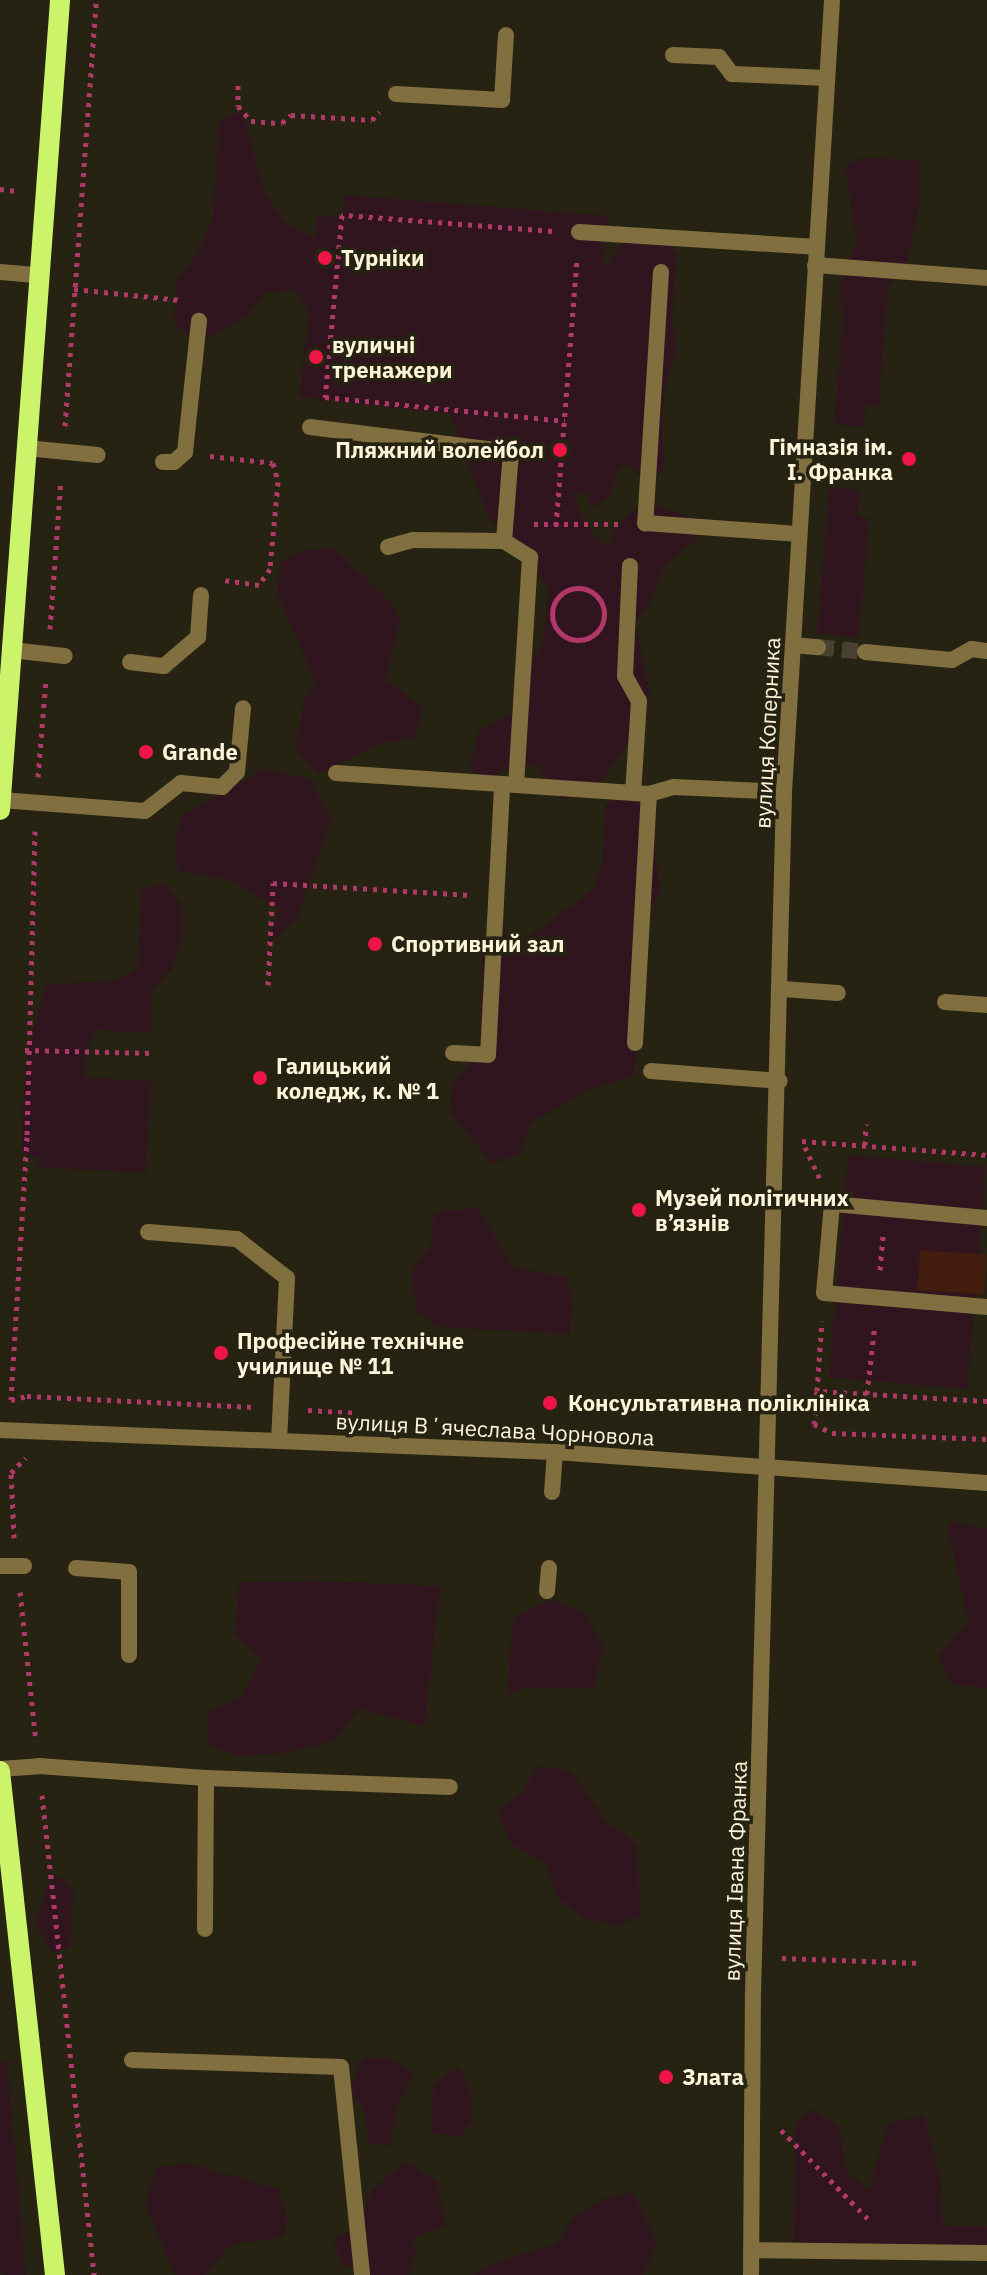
<!DOCTYPE html>
<meta charset="utf-8">
<style>
body{margin:0}
#map{position:relative;width:987px;height:2275px;overflow:hidden;background:#272312;font-family:"IBM Plex Sans",sans-serif}
div>[style]{position:absolute}
.green>*{inset:0;background:#30151f;transform-origin:0 0}
.water>*{inset:0;background:#431e0f;transform-origin:0 0}
.minor-tunnel>*{height:16px;margin-top:-8px;transform-origin:0;background:repeating-linear-gradient(90deg,#474230 0 16px,transparent 0 24px)}
.path>*{height:5px;margin-top:-2.5px;transform-origin:0;background:repeating-linear-gradient(90deg,#b13969 0 4px,transparent 0 10px)}
.path>.ring{margin:-2.5px;padding:0;box-sizing:content-box;background:none;border:5px solid #b13969;border-radius:50%}
.service>*{height:16px;margin:-8px;padding:0 8px;transform-origin:8px;border-radius:8px;background:#826f40}
.pedestrian>*{height:16px;margin:-8px;padding:0 8px;transform-origin:8px;border-radius:8px;background:#826f40}
.minor>*{height:16px;margin:-8px;padding:0 8px;transform-origin:8px;border-radius:8px;background:#826f40}
.primary>*{height:20px;margin:-10px;padding:0 10px;transform-origin:10px;border-radius:10px;background:#ccf46a}
.dots>*{width:22px;height:22px;translate:-50% -50%;box-sizing:border-box;border:4px solid #272312;border-radius:50%}
span{translate:-50% -50%;white-space:nowrap;text-align:center;line-height:1.15;-webkit-text-stroke:7px #272312;paint-order:stroke}
.poi-label{font-size:22px;color:#fcf5da;font-weight:700}
.left{translate:0 -50%;text-align:left}
.right{translate:-100% -50%;text-align:right}
.street-label{font-size:22px;color:#fcf5da}
</style>
<div id="map">
<div class="green">
<div style="clip-path:polygon(243px 111px,264px 192px,287px 225px,314px 238px,317px 216px,342px 218px,345px 195px,608px 216px,604px 268px,631px 231px,659px 236px,677px 254px,672px 321px,677px 348px,664px 393px,662px 429px,665px 470px,645px 483px,630px 465px,620px 466px,610px 496px,591px 509px,587px 494px,573px 493px,586px 527px,607px 548px,616px 527px,643px 502px,691px 517px,696px 540px,665px 565px,649px 605px,635px 622px,650px 693px,635px 734px,600px 783px,581px 794px,561px 799px,538px 766px,516px 765px,482px 782px,470px 767px,478px 732px,512px 713px,526px 669px,542px 645px,549px 590px,507px 533px,489px 519px,450px 414px,299px 397px,309px 314px,296px 290px,266px 293px,247px 316px,197px 345px,174px 321px,177px 280px,198px 253px,213px 218px,219px 120px)"></div>
<div style="clip-path:polygon(860px 158px,919px 160px,920px 200px,907px 263px,888px 285px,879px 406px,866px 405px,864px 427px,834px 424px,843px 317px,839px 289px,857px 240px,845px 166px)"></div>
<div style="clip-path:polygon(829px 487px,860px 490px,858px 516px,869px 518px,859px 637px,817px 634px)"></div>
<div style="clip-path:polygon(334px 548px,393px 605px,400px 620px,386px 680px,423px 708px,414px 738px,379px 744px,318px 774px,295px 748px,304px 702px,316px 683px,277px 593px,280px 562px,303px 550px)"></div>
<div style="clip-path:polygon(264px 769px,309px 779px,331px 818px,297px 919px,268px 944px,279px 909px,232px 880px,178px 871px,175px 837px,183px 815px)"></div>
<div style="clip-path:polygon(630px 793px,651px 817px,661px 893px,635px 931px,639px 1046px,633px 1076px,590px 1089px,531px 1123px,520px 1153px,493px 1164px,450px 1113px,453px 1082px,480px 1052px,483px 945px,494px 925px,519px 939px,530px 936px,594px 889px,603px 859px,605px 805px)"></div>
<div style="clip-path:polygon(163px 883px,181px 904px,183px 936px,172px 969px,152px 989px,153px 1033px,97px 1030px,86px 1050px,85px 1078px,151px 1081px,146px 1173px,38px 1167px,38px 1158px,22px 1153px,22px 1121px,27px 1054px,46px 985px,119px 980px,138px 967px,141px 892px)"></div>
<div style="left:848px;top:1155px;width:139px;height:223px;rotate:5deg"></div>
<div style="clip-path:polygon(477px 1207px,513px 1267px,566px 1277px,573px 1300px,570px 1334px,438px 1327px,417px 1311px,411px 1273px,431px 1245px,434px 1213px)"></div>
<div style="clip-path:polygon(947px 1521px,987px 1529px,987px 1689px,951px 1683px,938px 1656px,968px 1622px)"></div>
<div style="clip-path:polygon(321px 1581px,440px 1586px,425px 1726px,359px 1709px,335px 1740px,290px 1752px,240px 1756px,208px 1744px,207px 1712px,241px 1698px,262px 1659px,235px 1634px,239px 1582px)"></div>
<div style="clip-path:polygon(552px 1599px,587px 1615px,603px 1648px,594px 1689px,523px 1687px,507px 1695px,513px 1619px)"></div>
<div style="clip-path:polygon(538px 1766px,572px 1772px,606px 1821px,637px 1844px,640px 1916px,618px 1926px,583px 1918px,557px 1897px,546px 1863px,510px 1843px,497px 1812px,522px 1792px)"></div>
<div style="clip-path:polygon(58px 1876px,74px 1892px,70px 1947px,52px 1953px,36px 1922px,47px 1886px)"></div>
<div style="clip-path:polygon(363px 2058px,390px 2058px,414px 2074px,398px 2104px,390px 2146px,369px 2143px,364px 2110px,351px 2088px)"></div>
<div style="clip-path:polygon(7px 2060px,26px 2275px,2px 2275px,0 2256px,0 2063px)"></div>
<div style="clip-path:polygon(459px 2067px,473px 2098px,472px 2121px,460px 2137px,431px 2133px,434px 2084px)"></div>
<div style="clip-path:polygon(811px 2109px,840px 2128px,846px 2170px,868px 2190px,889px 2123px,924px 2115px,940px 2176px,943px 2225px,987px 2227px,987px 2245px,794px 2243px,795px 2125px)"></div>
<div style="clip-path:polygon(406px 2162px,437px 2182px,445px 2226px,412px 2238px,416px 2252px,409px 2275px,364px 2275px,341px 2262px,333px 2238px,357px 2229px,373px 2189px)"></div>
<div style="clip-path:polygon(185px 2163px,279px 2189px,287px 2219px,283px 2237px,230px 2245px,205px 2275px,175px 2275px,145px 2205px,156px 2168px)"></div>
<div style="clip-path:polygon(633px 2192px,657px 2243px,643px 2275px,472px 2275px,499px 2261px,557px 2244px,573px 2218px,603px 2199px)"></div>
</div>
<div class="water">
<div style="left:920px;top:1250px;width:67px;height:40px;rotate:4deg"></div>
</div>
<div class="minor-tunnel">
<div style="left:818px;top:647px;width:47px;rotate:6.1deg"></div>
</div>
<div class="path">
<div style="left:238px;top:85px;width:21px;rotate:90deg"></div>
<div style="left:238px;top:106px;width:20px;rotate:49deg"></div>
<div style="left:251px;top:121px;width:31px;rotate:4deg"></div>
<div style="left:282px;top:123px;width:12px;rotate:-42deg"></div>
<div style="left:291px;top:115px;width:81px;rotate:3.5deg"></div>
<div style="left:372px;top:120px;width:11px;rotate:-49deg"></div>
<div style="left:0;top:189px;width:17px;rotate:7deg"></div>
<div style="left:552px;top:231px;width:211px;rotate:-175.6deg"></div>
<div style="left:342px;top:215px;width:183px;rotate:95.3deg"></div>
<div style="left:325px;top:397px;width:241px;rotate:5.7deg"></div>
<div style="left:74px;top:289px;width:107px;rotate:5.9deg"></div>
<div style="left:65px;top:426px;width:427px;rotate:-85.8deg"></div>
<div style="left:210px;top:456px;width:63px;rotate:6.3deg"></div>
<div style="left:273px;top:463px;width:20px;rotate:75deg"></div>
<div style="left:278px;top:482px;width:87px;rotate:95.3deg"></div>
<div style="left:270px;top:569px;width:19px;rotate:125deg"></div>
<div style="left:259px;top:585px;width:36px;rotate:-172deg"></div>
<div style="left:534px;top:524px;width:86px"></div>
<div style="left:556px;top:526px;width:267px;rotate:-85.5deg"></div>
<div class="ring" style="left:552px;top:588px;width:47px;height:47px"></div>
<div style="left:50px;top:629px;width:149px;rotate:-85.8deg"></div>
<div style="left:38px;top:777px;width:98px;rotate:-85.3deg"></div>
<div style="left:35px;top:831px;width:306px;rotate:91.5deg"></div>
<div style="left:27px;top:1137px;width:263px;rotate:93.5deg"></div>
<div style="left:11px;top:1400px;width:16px;rotate:-14deg"></div>
<div style="left:27px;top:1396px;width:227px;rotate:2.8deg"></div>
<div style="left:268px;top:985px;width:102px;rotate:-87.2deg"></div>
<div style="left:273px;top:883px;width:198px;rotate:3.5deg"></div>
<div style="left:25px;top:1050px;width:128px;rotate:1.3deg"></div>
<div style="left:802px;top:1141px;width:186px;rotate:4.3deg"></div>
<div style="left:865px;top:1145px;width:21px;rotate:-87deg"></div>
<div style="left:805px;top:1147px;width:38px;rotate:65deg"></div>
<div style="left:880px;top:1270px;width:34px;rotate:-85deg"></div>
<div style="left:817px;top:1391px;width:70px;rotate:-85.9deg"></div>
<div style="left:867px;top:1394px;width:70px;rotate:-83.5deg"></div>
<div style="left:987px;top:1401px;width:170px;rotate:-176.6deg"></div>
<div style="left:817px;top:1391px;width:33px;rotate:95deg"></div>
<div style="left:814px;top:1424px;width:20px;rotate:27deg"></div>
<div style="left:832px;top:1433px;width:155px;rotate:2.2deg"></div>
<div style="left:308px;top:1410px;width:50px;rotate:3.4deg"></div>
<div style="left:14px;top:1538px;width:65px;rotate:-92.6deg"></div>
<div style="left:11px;top:1473px;width:21px;rotate:-47deg"></div>
<div style="left:20px;top:1592px;width:150px;rotate:83.9deg"></div>
<div style="left:42px;top:1795px;width:483px;rotate:83.8deg"></div>
<div style="left:782px;top:1958px;width:139px;rotate:2.1deg"></div>
<div style="left:781px;top:2130px;width:130px;rotate:45.6deg"></div>
</div>
<div class="service">
<div style="left:673px;top:55px;width:46px;rotate:2.5deg"></div>
<div style="left:719px;top:57px;width:21px;rotate:53deg"></div>
<div style="left:732px;top:74px;width:95px;rotate:2.4deg"></div>
<div style="left:396px;top:94px;width:106px;rotate:3.2deg"></div>
<div style="left:502px;top:100px;width:65px;rotate:-86.5deg"></div>
<div style="left:579px;top:232px;width:237px;rotate:3.6deg"></div>
<div style="left:815px;top:265px;width:172px;rotate:4.3deg"></div>
<div style="left:0;top:272px;width:38px;rotate:5deg"></div>
<div style="left:661px;top:272px;width:252px;rotate:93.6deg"></div>
<div style="left:645px;top:523px;width:152px;rotate:4.1deg"></div>
<div style="left:310px;top:427px;width:203px;rotate:7.1deg"></div>
<div style="left:511px;top:452px;width:89px;rotate:94.5deg"></div>
<div style="left:504px;top:541px;width:31px;rotate:32deg"></div>
<div style="left:530px;top:557px;width:228px;rotate:93.5deg"></div>
<div style="left:26px;top:448px;width:72px;rotate:5.6deg"></div>
<div style="left:163px;top:462px;width:11px"></div>
<div style="left:174px;top:462px;width:15px;rotate:-42deg"></div>
<div style="left:185px;top:452px;width:132px;rotate:-83.9deg"></div>
<div style="left:388px;top:547px;width:26px;rotate:-16deg"></div>
<div style="left:413px;top:540px;width:91px;rotate:0.6deg"></div>
<div style="left:630px;top:566px;width:110px;rotate:92.6deg"></div>
<div style="left:625px;top:676px;width:29px;rotate:61deg"></div>
<div style="left:639px;top:701px;width:92px;rotate:93.7deg"></div>
<div style="left:11px;top:650px;width:54px;rotate:6.3deg"></div>
<div style="left:130px;top:662px;width:34px;rotate:7deg"></div>
<div style="left:164px;top:666px;width:45px;rotate:-40.5deg"></div>
<div style="left:198px;top:637px;width:42px;rotate:-85.9deg"></div>
<div style="left:336px;top:773px;width:166px;rotate:3.8deg"></div>
<div style="left:1px;top:800px;width:144px;rotate:4.4deg"></div>
<div style="left:145px;top:811px;width:46px;rotate:-37.9deg"></div>
<div style="left:181px;top:783px;width:41px;rotate:5.6deg"></div>
<div style="left:222px;top:787px;width:21px;rotate:-45deg"></div>
<div style="left:237px;top:772px;width:64px;rotate:-84.6deg"></div>
<div style="left:783px;top:989px;width:55px;rotate:4.2deg"></div>
<div style="left:945px;top:1002px;width:42px;rotate:4.1deg"></div>
<div style="left:635px;top:1043px;width:249px;rotate:-86.8deg"></div>
<div style="left:453px;top:1053px;width:35px;rotate:3deg"></div>
<div style="left:488px;top:1055px;width:271px;rotate:-87deg"></div>
<div style="left:502px;top:784px;width:147px;rotate:3.9deg"></div>
<div style="left:649px;top:794px;width:26px;rotate:-16deg"></div>
<div style="left:674px;top:787px;width:110px;rotate:2.6deg"></div>
<div style="left:651px;top:1071px;width:129px;rotate:4.4deg"></div>
<div style="left:148px;top:1232px;width:89px;rotate:4.5deg"></div>
<div style="left:237px;top:1239px;width:63px;rotate:38deg"></div>
<div style="left:287px;top:1278px;width:163px;rotate:92.8deg"></div>
<div style="left:552px;top:1492px;width:40px;rotate:-85.7deg"></div>
<div style="left:0;top:1566px;width:24px"></div>
<div style="left:76px;top:1568px;width:53px;rotate:4.3deg"></div>
<div style="left:129px;top:1572px;width:83px;rotate:90deg"></div>
<div style="left:547px;top:1591px;width:23px;rotate:-85deg"></div>
<div style="left:0;top:1769px;width:39px;rotate:-4deg"></div>
<div style="left:39px;top:1766px;width:167px;rotate:4.1deg"></div>
<div style="left:206px;top:1778px;width:151px;rotate:90.4deg"></div>
<div style="left:206px;top:1778px;width:244px;rotate:2.1deg"></div>
<div style="left:132px;top:2060px;width:209px;rotate:1.9deg"></div>
<div style="left:341px;top:2067px;width:209px;rotate:84.2deg"></div>
<div style="left:751px;top:2250px;width:236px;rotate:0.7deg"></div>
</div>
<div class="pedestrian">
<div style="left:987px;top:1218px;width:156px;rotate:-174.8deg"></div>
<div style="left:832px;top:1204px;width:89px;rotate:95.1deg"></div>
<div style="left:824px;top:1293px;width:164px;rotate:4.9deg"></div>
</div>
<div class="minor">
<div style="left:793px;top:645px;width:25px;rotate:5deg"></div>
<div style="left:865px;top:652px;width:87px;rotate:5.3deg"></div>
<div style="left:952px;top:660px;width:23px;rotate:-29deg"></div>
<div style="left:972px;top:649px;width:15px;rotate:8deg"></div>
<div style="left:0;top:1430px;width:555px;rotate:2.27deg"></div>
<div style="left:555px;top:1452px;width:433px;rotate:4.1deg"></div>
<div style="left:751px;top:2275px;width:281px;rotate:-89.6deg"></div>
<div style="left:753px;top:1994px;width:1202px;rotate:-88.52deg"></div>
<div style="left:784px;top:792px;width:793px;rotate:-86.53deg"></div>
</div>
<div class="primary">
<div style="left:0;top:810px;width:812px;rotate:-85.76deg"></div>
<div style="left:0;top:1771px;width:507px;rotate:83.77deg"></div>
</div>
<div class="dots">
<div style="left:325px;top:258px;background:#ee1548"></div>
<div style="left:316px;top:357px;background:#ee1548"></div>
<div style="left:560px;top:450px;background:#ee1548"></div>
<div style="left:909px;top:459px;background:#ee1548"></div>
<div style="left:146px;top:752px;background:#ee1548"></div>
<div style="left:375px;top:944px;background:#ee1548"></div>
<div style="left:260px;top:1078px;background:#ee1548"></div>
<div style="left:639px;top:1210px;background:#ee1548"></div>
<div style="left:221px;top:1353px;background:#ee1548"></div>
<div style="left:550px;top:1403px;background:#ee1548"></div>
<div style="left:666px;top:2077px;background:#ee1548"></div>
</div>
<div class="poi-label">
<span class="left" style="left:341px;top:258px">Турніки</span>
<span class="left" style="left:332px;top:357px">вуличні<br>тренажери</span>
<span class="right" style="left:893px;top:459px">Гімназія ім.<br>І. Франка</span>
<span class="right" style="left:544px;top:450px">Пляжний волейбол</span>
<span class="left" style="left:162px;top:752px">Grande</span>
<span class="left" style="left:391px;top:944px">Спортивний зал</span>
<span class="left" style="left:276px;top:1078px">Галицький<br>коледж, к. № 1</span>
<span class="left" style="left:655px;top:1210px">Музей політичних<br>в’язнів</span>
<span class="left" style="left:237px;top:1353px">Професійне технічне<br>училище № 11</span>
<span class="left" style="left:568px;top:1403px">Консультативна поліклініка</span>
<span class="left" style="left:682px;top:2077px">Злата</span>
</div>
<div class="street-label">
<span style="left:767px;top:733px;rotate:-87deg">вулиця Коперника</span>
<span style="left:495px;top:1429px;rotate:3deg">вулиця Вʼячеслава Чорновола</span>
<span style="left:735px;top:1871px;rotate:-88deg">вулиця Івана Франка</span>
</div>
</div>
